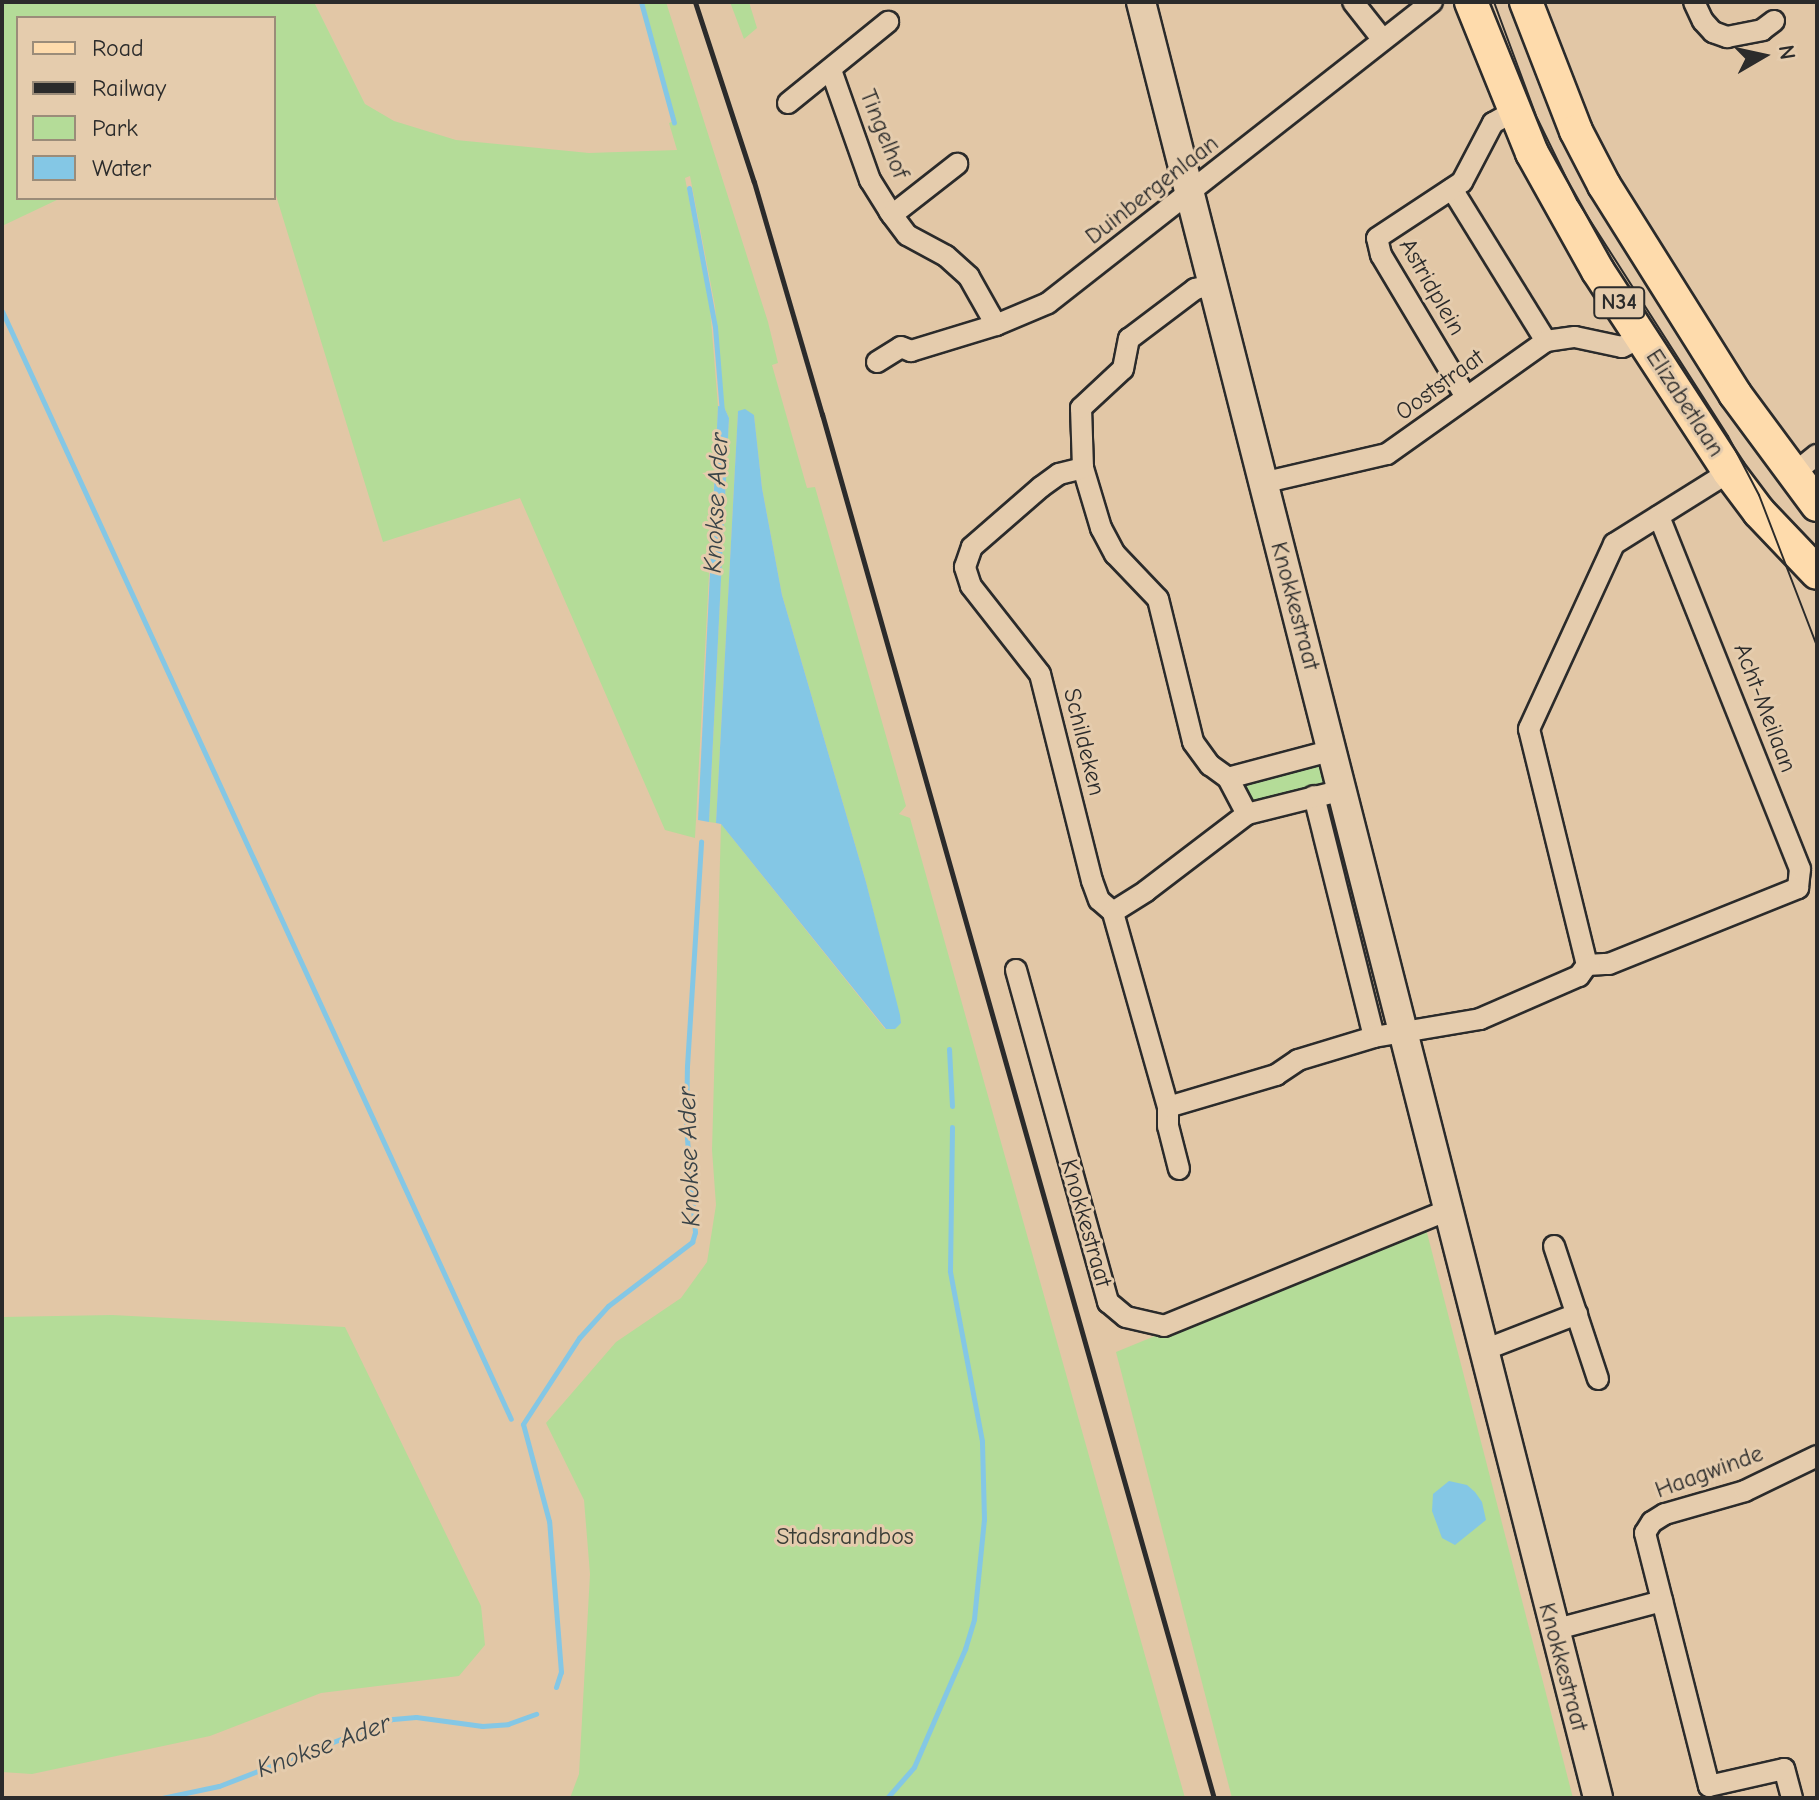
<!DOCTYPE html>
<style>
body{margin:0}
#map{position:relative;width:1819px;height:1800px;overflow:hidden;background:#e2c7a6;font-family:"Comic Neue",sans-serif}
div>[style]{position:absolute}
.green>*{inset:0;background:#b4dc98}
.water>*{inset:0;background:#84c7e5}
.stream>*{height:5px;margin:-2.5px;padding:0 2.5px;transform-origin:2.5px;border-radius:2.5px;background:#84c7e5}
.roads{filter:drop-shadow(2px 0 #2b2b2b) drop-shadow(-2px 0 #2b2b2b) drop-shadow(0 2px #2b2b2b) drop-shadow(0 -2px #2b2b2b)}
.street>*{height:20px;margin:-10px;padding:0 10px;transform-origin:10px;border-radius:10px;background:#e5ccad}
.secondary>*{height:28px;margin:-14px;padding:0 14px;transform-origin:14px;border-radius:14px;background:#e5ccad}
.primary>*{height:32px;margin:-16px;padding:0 16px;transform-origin:16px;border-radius:16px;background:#fedbac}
.tram>*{height:2px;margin:-1px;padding:0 1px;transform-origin:1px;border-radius:1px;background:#2b2b2b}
.rail>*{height:5px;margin:-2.5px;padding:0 2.5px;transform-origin:2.5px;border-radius:2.5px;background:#2b2b2b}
span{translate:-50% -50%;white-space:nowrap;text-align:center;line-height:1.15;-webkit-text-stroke:6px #e5ccad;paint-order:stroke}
.shield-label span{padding:2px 6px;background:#e5ccad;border:2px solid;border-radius:6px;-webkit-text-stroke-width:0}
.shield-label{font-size:22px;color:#2b2b2b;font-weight:700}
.street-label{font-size:24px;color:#2b2b2b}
.park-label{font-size:24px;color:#393d36}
.water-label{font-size:26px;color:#384247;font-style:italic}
.frame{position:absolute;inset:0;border:4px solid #2b2b2b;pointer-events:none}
.legend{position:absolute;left:16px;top:16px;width:260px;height:184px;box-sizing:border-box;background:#e5ccad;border:2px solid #9b8c79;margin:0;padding:10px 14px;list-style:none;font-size:24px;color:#2b2b2b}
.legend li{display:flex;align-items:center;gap:16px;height:40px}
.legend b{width:40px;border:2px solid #9b8c79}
.north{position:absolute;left:1723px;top:16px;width:80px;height:80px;-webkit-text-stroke:6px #e5ccad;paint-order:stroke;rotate:81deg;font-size:22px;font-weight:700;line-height:32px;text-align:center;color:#2b2b2b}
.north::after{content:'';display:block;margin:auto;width:28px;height:36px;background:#2b2b2b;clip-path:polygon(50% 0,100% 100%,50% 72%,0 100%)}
</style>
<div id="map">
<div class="green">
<div style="clip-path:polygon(2px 2px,314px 2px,365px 104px,394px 121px,456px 140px,589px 153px,677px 150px,669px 123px,674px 121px,641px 2px,666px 2px,768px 322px,778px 363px,772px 365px,807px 488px,815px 487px,906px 806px,899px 814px,910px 818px,1185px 1798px,570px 1798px,579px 1774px,590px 1574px,584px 1500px,546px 1423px,616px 1342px,681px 1298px,707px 1262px,716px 1205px,712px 1150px,721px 824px,885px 1029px,901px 1023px,866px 882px,782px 595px,762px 488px,754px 415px,738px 411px,716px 823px,709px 822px,729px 418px,724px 407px,715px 306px,690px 176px,685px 178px,710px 308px,718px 406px,695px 838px,665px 830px,520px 498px,383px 542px,274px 189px,274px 18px,18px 18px,18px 198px,61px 198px,2px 226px)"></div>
<div style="clip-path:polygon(730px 2px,749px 2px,757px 28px,744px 39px)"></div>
<div style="clip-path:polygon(1319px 759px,1327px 785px,1252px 804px,1247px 801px,1242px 782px)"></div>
<div style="clip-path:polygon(1425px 1225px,1573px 1798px,1232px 1798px,1116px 1352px)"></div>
<div style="clip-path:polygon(112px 1315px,345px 1327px,481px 1606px,485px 1645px,459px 1676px,321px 1693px,210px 1736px,32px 1774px,2px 1772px,2px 1317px)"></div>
</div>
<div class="water">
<div style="clip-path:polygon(718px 406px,724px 407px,729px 418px,709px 822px,698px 820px)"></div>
<div style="clip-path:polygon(745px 409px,754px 415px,762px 488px,782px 595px,866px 882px,900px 1015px,901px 1023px,895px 1029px,886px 1029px,721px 824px,716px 823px,738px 411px)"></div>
<div style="clip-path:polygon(1449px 1481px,1467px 1485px,1475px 1492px,1482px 1502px,1486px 1520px,1455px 1545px,1442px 1538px,1432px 1511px,1433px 1494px)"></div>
</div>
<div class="stream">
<div style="left:641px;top:2px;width:125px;rotate:74.7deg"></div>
<div style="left:689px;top:188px;width:141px;rotate:79.4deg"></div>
<div style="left:715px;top:327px;width:85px;rotate:85.3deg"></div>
<div style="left:2px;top:311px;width:1219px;rotate:65.33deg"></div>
<div style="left:949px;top:1049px;width:57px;rotate:87deg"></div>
<div style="left:556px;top:1687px;width:16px;rotate:-72deg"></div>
<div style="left:561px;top:1672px;width:151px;rotate:-94.5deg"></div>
<div style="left:549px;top:1521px;width:100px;rotate:-105deg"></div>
<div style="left:523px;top:1424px;width:103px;rotate:-56.9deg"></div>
<div style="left:579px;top:1338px;width:43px;rotate:-47.8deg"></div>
<div style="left:608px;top:1306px;width:106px;rotate:-37.3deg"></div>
<div style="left:692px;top:1242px;width:10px;rotate:-73deg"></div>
<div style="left:695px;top:1232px;width:105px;rotate:-94.9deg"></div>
<div style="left:686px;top:1127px;width:61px;rotate:-89.1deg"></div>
<div style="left:687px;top:1066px;width:225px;rotate:-86.4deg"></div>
<div style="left:162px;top:1798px;width:58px;rotate:-11.9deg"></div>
<div style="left:219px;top:1786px;width:186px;rotate:-21.1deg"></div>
<div style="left:393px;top:1719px;width:23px;rotate:-5deg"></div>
<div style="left:416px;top:1717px;width:67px;rotate:7.8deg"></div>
<div style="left:482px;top:1726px;width:26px;rotate:-4deg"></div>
<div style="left:508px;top:1724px;width:30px;rotate:-20deg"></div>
<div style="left:887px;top:1798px;width:41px;rotate:-48.9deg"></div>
<div style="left:914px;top:1767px;width:129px;rotate:-66.6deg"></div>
<div style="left:965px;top:1649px;width:31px;rotate:-73deg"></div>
<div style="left:974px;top:1619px;width:100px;rotate:-84.3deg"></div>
<div style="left:984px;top:1519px;width:78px;rotate:-91.5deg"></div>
<div style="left:982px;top:1441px;width:173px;rotate:-100.7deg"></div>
<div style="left:950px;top:1271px;width:144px;rotate:-89.2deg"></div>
</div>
<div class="roads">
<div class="street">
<div style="left:1353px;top:2px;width:48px;rotate:51.7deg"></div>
<div style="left:1694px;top:2px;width:21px;rotate:65deg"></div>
<div style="left:1703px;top:21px;width:15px;rotate:48deg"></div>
<div style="left:1713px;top:32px;width:15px;rotate:20deg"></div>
<div style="left:1727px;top:37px;width:36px;rotate:-11deg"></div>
<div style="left:1762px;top:30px;width:15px;rotate:-37deg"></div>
<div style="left:831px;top:70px;width:117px;rotate:70.5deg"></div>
<div style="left:870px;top:180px;width:36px;rotate:58deg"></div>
<div style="left:889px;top:211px;width:30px;rotate:53deg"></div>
<div style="left:907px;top:235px;width:44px;rotate:28.3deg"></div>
<div style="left:946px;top:256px;width:31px;rotate:42deg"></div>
<div style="left:969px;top:277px;width:55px;rotate:60.6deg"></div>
<div style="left:788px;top:103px;width:129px;rotate:-39deg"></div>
<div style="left:1452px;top:189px;width:179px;rotate:58.3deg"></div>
<div style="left:892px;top:215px;width:83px;rotate:-38.1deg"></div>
<div style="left:877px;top:362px;width:28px;rotate:-32deg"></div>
<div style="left:901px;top:347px;width:11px;rotate:22deg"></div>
<div style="left:911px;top:351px;width:89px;rotate:-17deg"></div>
<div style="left:996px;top:325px;width:56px;rotate:-22.9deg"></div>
<div style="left:1048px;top:303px;width:488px;rotate:-38.1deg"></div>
<div style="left:1466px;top:397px;width:165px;rotate:-120.9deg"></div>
<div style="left:1381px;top:255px;width:17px;rotate:-103deg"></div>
<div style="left:1377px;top:238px;width:102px;rotate:-33.4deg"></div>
<div style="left:1462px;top:182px;width:67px;rotate:-62.3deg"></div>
<div style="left:1493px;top:123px;width:23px;rotate:-29deg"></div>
<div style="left:1083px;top:468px;width:63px;rotate:73.3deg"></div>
<div style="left:1101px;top:528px;width:30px;rotate:62deg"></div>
<div style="left:1115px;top:554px;width:62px;rotate:46.3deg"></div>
<div style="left:1158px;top:599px;width:147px;rotate:76.2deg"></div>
<div style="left:1193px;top:742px;width:29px;rotate:54deg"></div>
<div style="left:1210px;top:765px;width:22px;rotate:36deg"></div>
<div style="left:1228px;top:778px;width:109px;rotate:-14.9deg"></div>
<div style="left:1792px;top:475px;width:32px;rotate:-39deg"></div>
<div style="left:1262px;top:483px;width:128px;rotate:-13.1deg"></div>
<div style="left:1387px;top:454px;width:195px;rotate:-35.4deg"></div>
<div style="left:1546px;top:341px;width:29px;rotate:-8deg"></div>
<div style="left:1575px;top:337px;width:48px;rotate:12deg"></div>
<div style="left:1622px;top:347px;width:22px;rotate:-27deg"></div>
<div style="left:1228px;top:778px;width:41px;rotate:62.2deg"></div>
<div style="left:1314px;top:796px;width:248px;rotate:76deg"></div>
<div style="left:1113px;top:912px;width:18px;rotate:-139deg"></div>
<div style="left:1099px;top:900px;width:20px;rotate:-110deg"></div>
<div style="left:1092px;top:881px;width:213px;rotate:-104.1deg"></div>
<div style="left:1040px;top:674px;width:112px;rotate:-128.1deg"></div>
<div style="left:971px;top:586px;width:20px;rotate:-108deg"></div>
<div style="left:965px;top:567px;width:21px;rotate:-71deg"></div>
<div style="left:972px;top:547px;width:91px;rotate:-41deg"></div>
<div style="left:1041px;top:487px;width:22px;rotate:-36deg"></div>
<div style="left:1059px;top:474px;width:25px;rotate:-14deg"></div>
<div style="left:1083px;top:468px;width:60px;rotate:-91.9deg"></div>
<div style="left:1081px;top:408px;width:57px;rotate:-42.9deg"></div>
<div style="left:1123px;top:369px;width:31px;rotate:-79deg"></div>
<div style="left:1129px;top:339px;width:83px;rotate:-37.1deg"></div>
<div style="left:1195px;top:289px;width:16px;rotate:-14deg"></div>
<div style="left:1587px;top:965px;width:243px;rotate:-103.8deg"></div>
<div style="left:1529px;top:729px;width:204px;rotate:-65.3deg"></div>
<div style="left:1614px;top:544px;width:136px;rotate:-32.1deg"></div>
<div style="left:1016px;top:970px;width:345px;rotate:74.5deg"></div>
<div style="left:1108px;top:1302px;width:23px;rotate:40deg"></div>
<div style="left:1126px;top:1317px;width:39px;rotate:13deg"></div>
<div style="left:1164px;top:1326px;width:309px;rotate:-22.2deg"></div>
<div style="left:1168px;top:1107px;width:113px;rotate:-16.5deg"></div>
<div style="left:1276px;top:1075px;width:27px;rotate:-34deg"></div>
<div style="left:1298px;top:1060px;width:79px;rotate:-16.8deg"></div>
<div style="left:1374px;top:1037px;width:108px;rotate:-9.6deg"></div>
<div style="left:1480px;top:1019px;width:108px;rotate:-23.5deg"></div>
<div style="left:1579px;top:976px;width:14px;rotate:-54deg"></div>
<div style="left:1587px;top:965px;width:22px;rotate:-3deg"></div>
<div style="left:1609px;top:964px;width:204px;rotate:-21.9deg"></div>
<div style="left:1798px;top:888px;width:19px;rotate:-84deg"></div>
<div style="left:1800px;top:869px;width:380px;rotate:-111.8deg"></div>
<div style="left:1179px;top:1169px;width:44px;rotate:-104.3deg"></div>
<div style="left:1168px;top:1126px;width:19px;rotate:-90deg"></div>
<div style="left:1168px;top:1107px;width:203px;rotate:-105.8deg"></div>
<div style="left:1113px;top:912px;width:39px;rotate:-32deg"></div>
<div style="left:1146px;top:891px;width:127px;rotate:-37.3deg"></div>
<div style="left:1247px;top:814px;width:99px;rotate:-14deg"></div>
<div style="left:1554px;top:1246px;width:140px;rotate:71.7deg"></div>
<div style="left:1484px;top:1350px;width:100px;rotate:-21.2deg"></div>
<div style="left:1553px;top:1630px;width:113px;rotate:-14.9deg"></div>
<div style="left:1792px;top:1798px;width:30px;rotate:-105deg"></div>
<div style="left:1784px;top:1769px;width:77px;rotate:167.2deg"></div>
<div style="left:1709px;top:1786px;width:261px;rotate:-104.2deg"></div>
<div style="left:1645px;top:1533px;width:13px;rotate:-58deg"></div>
<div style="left:1652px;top:1522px;width:15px;rotate:-32deg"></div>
<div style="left:1665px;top:1514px;width:83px;rotate:-16deg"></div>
<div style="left:1745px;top:1491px;width:80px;rotate:-25.9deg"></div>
</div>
<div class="secondary">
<div style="left:1141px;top:2px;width:1853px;rotate:75.72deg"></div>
</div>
<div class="primary">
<div style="left:1471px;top:2px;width:163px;rotate:68deg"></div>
<div style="left:1532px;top:153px;width:135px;rotate:60.8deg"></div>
<div style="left:1598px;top:271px;width:240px;rotate:56.9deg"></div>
<div style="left:1729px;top:472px;width:50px;rotate:53.1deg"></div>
<div style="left:1759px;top:512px;width:84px;rotate:46.4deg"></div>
<div style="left:1526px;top:2px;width:138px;rotate:68.8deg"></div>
<div style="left:1576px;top:131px;width:61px;rotate:62.6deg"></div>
<div style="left:1604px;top:185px;width:247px;rotate:57.9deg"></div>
<div style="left:1735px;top:394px;width:138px;rotate:53.5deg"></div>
</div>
</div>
<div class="tram">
<div style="left:1494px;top:2px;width:124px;rotate:69.7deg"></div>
<div style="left:1537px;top:118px;width:91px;rotate:64deg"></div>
<div style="left:1577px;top:200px;width:280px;rotate:57.4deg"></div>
<div style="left:1728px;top:436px;width:67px;rotate:62.3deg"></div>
<div style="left:1759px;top:495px;width:162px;rotate:69deg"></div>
</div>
<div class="rail">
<div style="left:695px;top:2px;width:189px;rotate:71.9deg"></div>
<div style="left:754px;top:182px;width:242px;rotate:73.7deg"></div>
<div style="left:822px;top:414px;width:1438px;rotate:74.19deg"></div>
</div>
<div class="shield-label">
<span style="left:1619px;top:303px">N34</span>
</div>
<div class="street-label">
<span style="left:884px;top:134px;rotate:68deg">Tingelhof</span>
<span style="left:1152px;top:190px;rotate:-38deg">Duinbergenlaan</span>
<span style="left:1432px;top:287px;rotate:60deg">Astridplein</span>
<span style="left:1440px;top:385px;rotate:-36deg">Ooststraat</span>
<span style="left:1685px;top:403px;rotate:57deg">Elizabetlaan</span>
<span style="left:1295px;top:606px;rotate:75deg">Knokkestraat</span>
<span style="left:1765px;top:708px;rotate:69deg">Acht-Meilaan</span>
<span style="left:1084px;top:742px;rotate:76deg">Schildeken</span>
<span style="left:1086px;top:1223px;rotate:74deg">Knokkestraat</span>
<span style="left:1709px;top:1472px;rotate:-20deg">Haagwinde</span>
<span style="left:1563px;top:1667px;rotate:75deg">Knokkestraat</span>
</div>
<div class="park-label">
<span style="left:845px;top:1537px">Stadsrandbos</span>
</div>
<div class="water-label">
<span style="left:717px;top:503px;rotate:-87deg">Knokse Ader</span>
<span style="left:690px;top:1157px;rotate:-92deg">Knokse Ader</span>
<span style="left:324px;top:1747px;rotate:-20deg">Knokse Ader</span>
</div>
<div class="frame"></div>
<ul class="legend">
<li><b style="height:10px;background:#fedbac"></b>Road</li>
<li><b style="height:10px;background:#2b2b2b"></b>Railway</li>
<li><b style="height:22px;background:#b4dc98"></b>Park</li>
<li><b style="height:22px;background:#84c7e5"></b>Water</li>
</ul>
<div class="north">N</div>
</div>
